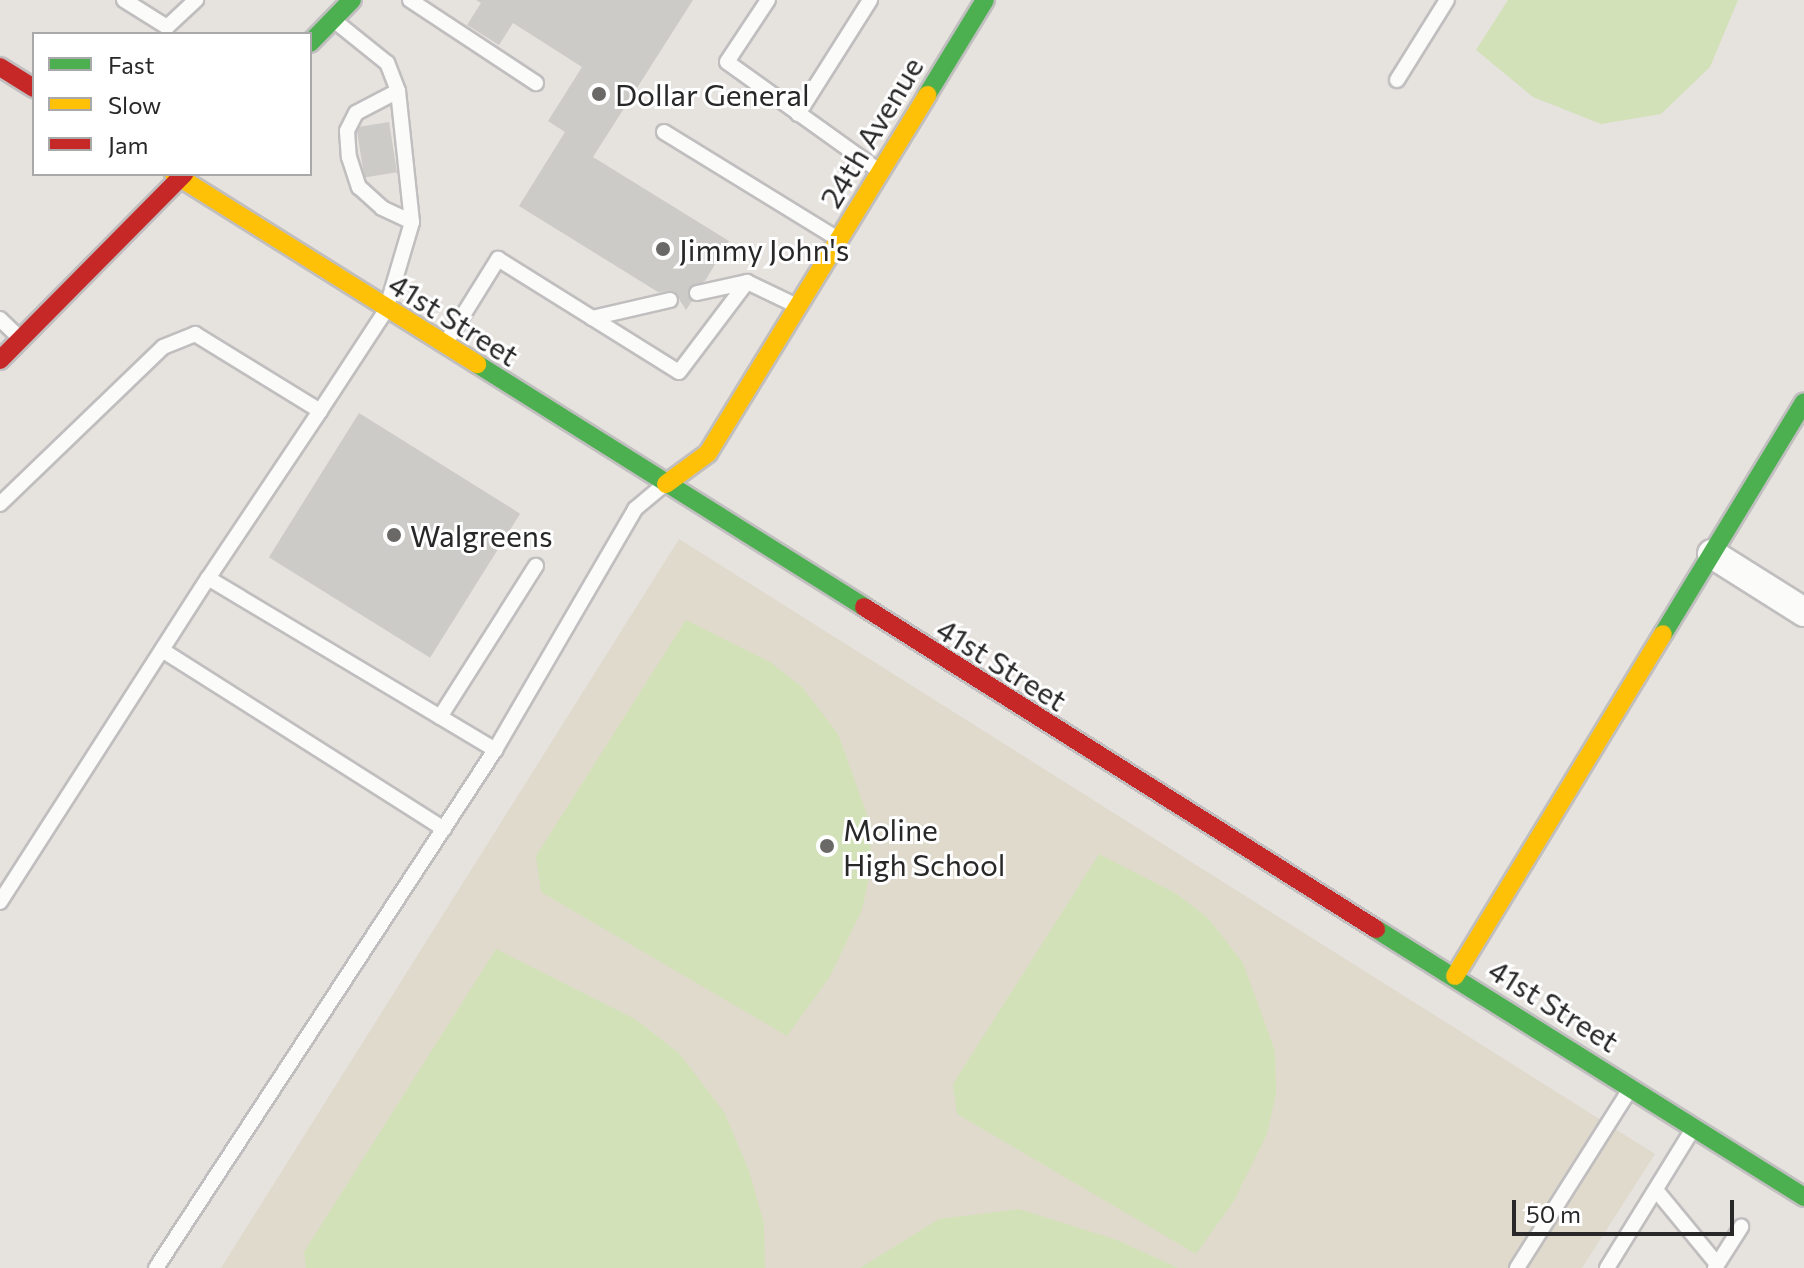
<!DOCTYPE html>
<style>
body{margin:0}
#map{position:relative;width:1804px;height:1268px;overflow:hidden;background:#e6e2de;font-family:Commissioner,sans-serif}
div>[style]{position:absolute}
.education>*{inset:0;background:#e0dacd}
.pitch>*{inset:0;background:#d2e1b8}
.building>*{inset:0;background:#cdcbc8;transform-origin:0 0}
.roads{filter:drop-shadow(2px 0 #c0bebf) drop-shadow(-2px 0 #c0bebf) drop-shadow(0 2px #c0bebf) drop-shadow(0 -2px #c0bebf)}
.lane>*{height:14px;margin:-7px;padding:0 7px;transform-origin:7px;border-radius:7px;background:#fbfbfa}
.street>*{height:28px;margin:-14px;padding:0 14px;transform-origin:14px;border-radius:14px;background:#fbfbfa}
.fast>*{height:18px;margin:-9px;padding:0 9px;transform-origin:9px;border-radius:9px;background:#4caf50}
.slow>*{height:18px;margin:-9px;padding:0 9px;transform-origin:9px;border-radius:9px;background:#ffc107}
.jam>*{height:18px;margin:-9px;padding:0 9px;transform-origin:9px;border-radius:9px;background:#c62828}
.dots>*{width:22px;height:22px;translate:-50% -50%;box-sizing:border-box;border:4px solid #fff;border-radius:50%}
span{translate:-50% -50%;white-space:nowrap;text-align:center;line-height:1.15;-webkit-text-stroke:6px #fff;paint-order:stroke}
.poi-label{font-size:30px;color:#282828}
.left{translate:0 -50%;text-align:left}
.street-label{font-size:30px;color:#282828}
.legend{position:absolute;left:32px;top:32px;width:280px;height:144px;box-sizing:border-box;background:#fff;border:2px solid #a9a9a9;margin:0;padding:10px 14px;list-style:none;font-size:24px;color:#282828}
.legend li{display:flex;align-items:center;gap:16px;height:40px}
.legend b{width:40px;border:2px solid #a9a9a9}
.scale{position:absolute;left:1512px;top:1200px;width:222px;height:36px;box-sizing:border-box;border:4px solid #282828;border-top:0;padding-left:10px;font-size:24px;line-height:28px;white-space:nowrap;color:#282828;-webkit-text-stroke:6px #fff;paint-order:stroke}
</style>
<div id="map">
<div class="education">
<div style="clip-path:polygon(679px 539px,1655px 1154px,1582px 1268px,221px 1268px)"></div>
</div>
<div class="pitch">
<div style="clip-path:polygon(1508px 0,1738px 0,1710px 67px,1661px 114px,1601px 124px,1533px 97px,1476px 50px)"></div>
<div style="clip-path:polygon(686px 620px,770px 662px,802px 687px,838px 734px,870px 823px,871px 868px,862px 910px,829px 978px,787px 1036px,541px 892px,536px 856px)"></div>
<div style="clip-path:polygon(1099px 854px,1177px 894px,1208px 918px,1243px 963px,1275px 1051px,1276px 1094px,1267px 1134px,1234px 1201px,1196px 1254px,957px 1114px,953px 1084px)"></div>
<div style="clip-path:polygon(496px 949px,635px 1019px,679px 1053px,724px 1112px,748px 1168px,764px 1223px,765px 1268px,306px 1268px,304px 1252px)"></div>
<div style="clip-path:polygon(1019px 1209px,1117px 1240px,1178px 1268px,860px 1268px,939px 1219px)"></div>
</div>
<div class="building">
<div style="clip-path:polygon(476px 0,693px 0,593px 157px,729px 241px,705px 281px,688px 289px,692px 301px,686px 310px,674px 291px,658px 292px,519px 206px,565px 132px,548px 121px,582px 67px,513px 23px,499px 45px,467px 25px,481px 3px)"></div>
<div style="left:389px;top:122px;width:51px;height:33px;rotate:81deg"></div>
<div style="left:359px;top:413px;width:190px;height:170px;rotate:32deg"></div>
</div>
<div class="roads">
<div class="lane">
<div style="left:124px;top:0;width:51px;rotate:32.1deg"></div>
<div style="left:167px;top:27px;width:40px;rotate:-43deg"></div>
<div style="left:410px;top:0;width:151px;rotate:33.4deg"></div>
<div style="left:768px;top:0;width:74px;rotate:123.5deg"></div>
<div style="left:727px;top:62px;width:187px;rotate:35.6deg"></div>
<div style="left:1397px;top:80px;width:94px;rotate:-58deg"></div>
<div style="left:398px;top:91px;width:47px;rotate:152.4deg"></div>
<div style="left:356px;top:113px;width:20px;rotate:117deg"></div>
<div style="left:347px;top:131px;width:26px;rotate:86deg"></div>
<div style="left:349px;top:157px;width:32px;rotate:72deg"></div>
<div style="left:359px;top:187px;width:31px;rotate:42deg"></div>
<div style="left:382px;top:208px;width:33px;rotate:25deg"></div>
<div style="left:798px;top:114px;width:135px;rotate:-57.7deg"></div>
<div style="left:664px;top:132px;width:204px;rotate:31.6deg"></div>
<div style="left:697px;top:293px;width:51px;rotate:-12.4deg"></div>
<div style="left:592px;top:318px;width:80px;rotate:-13deg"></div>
<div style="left:0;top:319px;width:28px;rotate:44deg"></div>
<div style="left:447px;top:341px;width:97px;rotate:-58.1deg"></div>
<div style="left:498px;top:259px;width:213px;rotate:32deg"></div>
<div style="left:679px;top:372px;width:113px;rotate:-52.9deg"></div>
<div style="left:747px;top:282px;width:55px;rotate:25.6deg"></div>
<div style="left:320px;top:411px;width:201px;rotate:123.8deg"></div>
<div style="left:208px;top:578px;width:335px;rotate:30.9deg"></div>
<div style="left:0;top:504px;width:226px;rotate:-43.9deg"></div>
<div style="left:163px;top:347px;width:35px;rotate:-22deg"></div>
<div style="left:195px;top:334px;width:147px;rotate:31.6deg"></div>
<div style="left:320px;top:411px;width:121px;rotate:-56.8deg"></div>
<div style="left:386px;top:310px;width:92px;rotate:-73.5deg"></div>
<div style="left:412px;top:222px;width:132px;rotate:-96.1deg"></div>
<div style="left:398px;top:91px;width:30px;rotate:-111deg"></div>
<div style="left:387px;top:63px;width:65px;rotate:-141.2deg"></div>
<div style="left:162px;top:650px;width:334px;rotate:32.4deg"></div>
<div style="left:440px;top:717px;width:179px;rotate:-57.6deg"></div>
<div style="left:0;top:902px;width:385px;rotate:-57.3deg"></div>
<div style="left:1656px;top:1190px;width:96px;rotate:50.5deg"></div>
<div style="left:156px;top:1268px;width:619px;rotate:-56.8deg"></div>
<div style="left:495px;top:750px;width:279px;rotate:-59.8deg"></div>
<div style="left:635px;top:509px;width:38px;rotate:-40deg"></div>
<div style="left:1517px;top:1268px;width:212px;rotate:-57.7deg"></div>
<div style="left:1607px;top:1268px;width:163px;rotate:-58.3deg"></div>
<div style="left:1715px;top:1268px;width:49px;rotate:-57.6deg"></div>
</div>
<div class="street">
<div style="left:1712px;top:554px;width:109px;rotate:32.2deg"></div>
</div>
<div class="fast">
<div style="left:310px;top:43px;width:60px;rotate:-45.7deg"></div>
<div style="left:927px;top:95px;width:111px;rotate:-58.6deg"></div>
<div style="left:477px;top:364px;width:457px;rotate:32.1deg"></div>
<div style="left:1663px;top:634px;width:271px;rotate:-58.7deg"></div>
<div style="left:1376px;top:929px;width:505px;rotate:32.05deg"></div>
</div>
<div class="slow">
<div style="left:174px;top:174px;width:358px;rotate:32.1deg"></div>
<div style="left:666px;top:484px;width:52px;rotate:-36.4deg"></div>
<div style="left:708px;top:453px;width:420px;rotate:-58.5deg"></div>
<div style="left:1455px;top:976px;width:400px;rotate:-58.7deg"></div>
</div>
<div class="jam">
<div style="left:0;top:67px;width:40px;rotate:32deg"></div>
<div style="left:0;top:360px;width:262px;rotate:-45.3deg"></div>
<div style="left:864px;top:607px;width:605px;rotate:32.17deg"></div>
</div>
</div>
<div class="dots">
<div style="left:599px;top:94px;background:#6a6968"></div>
<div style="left:663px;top:249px;background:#6a6968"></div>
<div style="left:394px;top:535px;background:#6a6968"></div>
<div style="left:827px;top:846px;background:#6a6968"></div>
</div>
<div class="poi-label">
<span class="left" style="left:615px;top:94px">Dollar General</span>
<span class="left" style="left:679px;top:249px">Jimmy John's</span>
<span class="left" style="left:410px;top:535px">Walgreens</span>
<span class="left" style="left:843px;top:846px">Moline<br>High School</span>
</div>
<div class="street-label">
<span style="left:871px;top:132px;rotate:-59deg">24th Avenue</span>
<span style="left:454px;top:319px;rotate:32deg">41st Street</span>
<span style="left:1002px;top:664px;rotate:32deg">41st Street</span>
<span style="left:1554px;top:1005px;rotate:32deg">41st Street</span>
</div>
<ul class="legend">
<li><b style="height:10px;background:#4caf50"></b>Fast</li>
<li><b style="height:10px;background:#ffc107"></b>Slow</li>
<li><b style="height:10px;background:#c62828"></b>Jam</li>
</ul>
<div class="scale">50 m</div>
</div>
